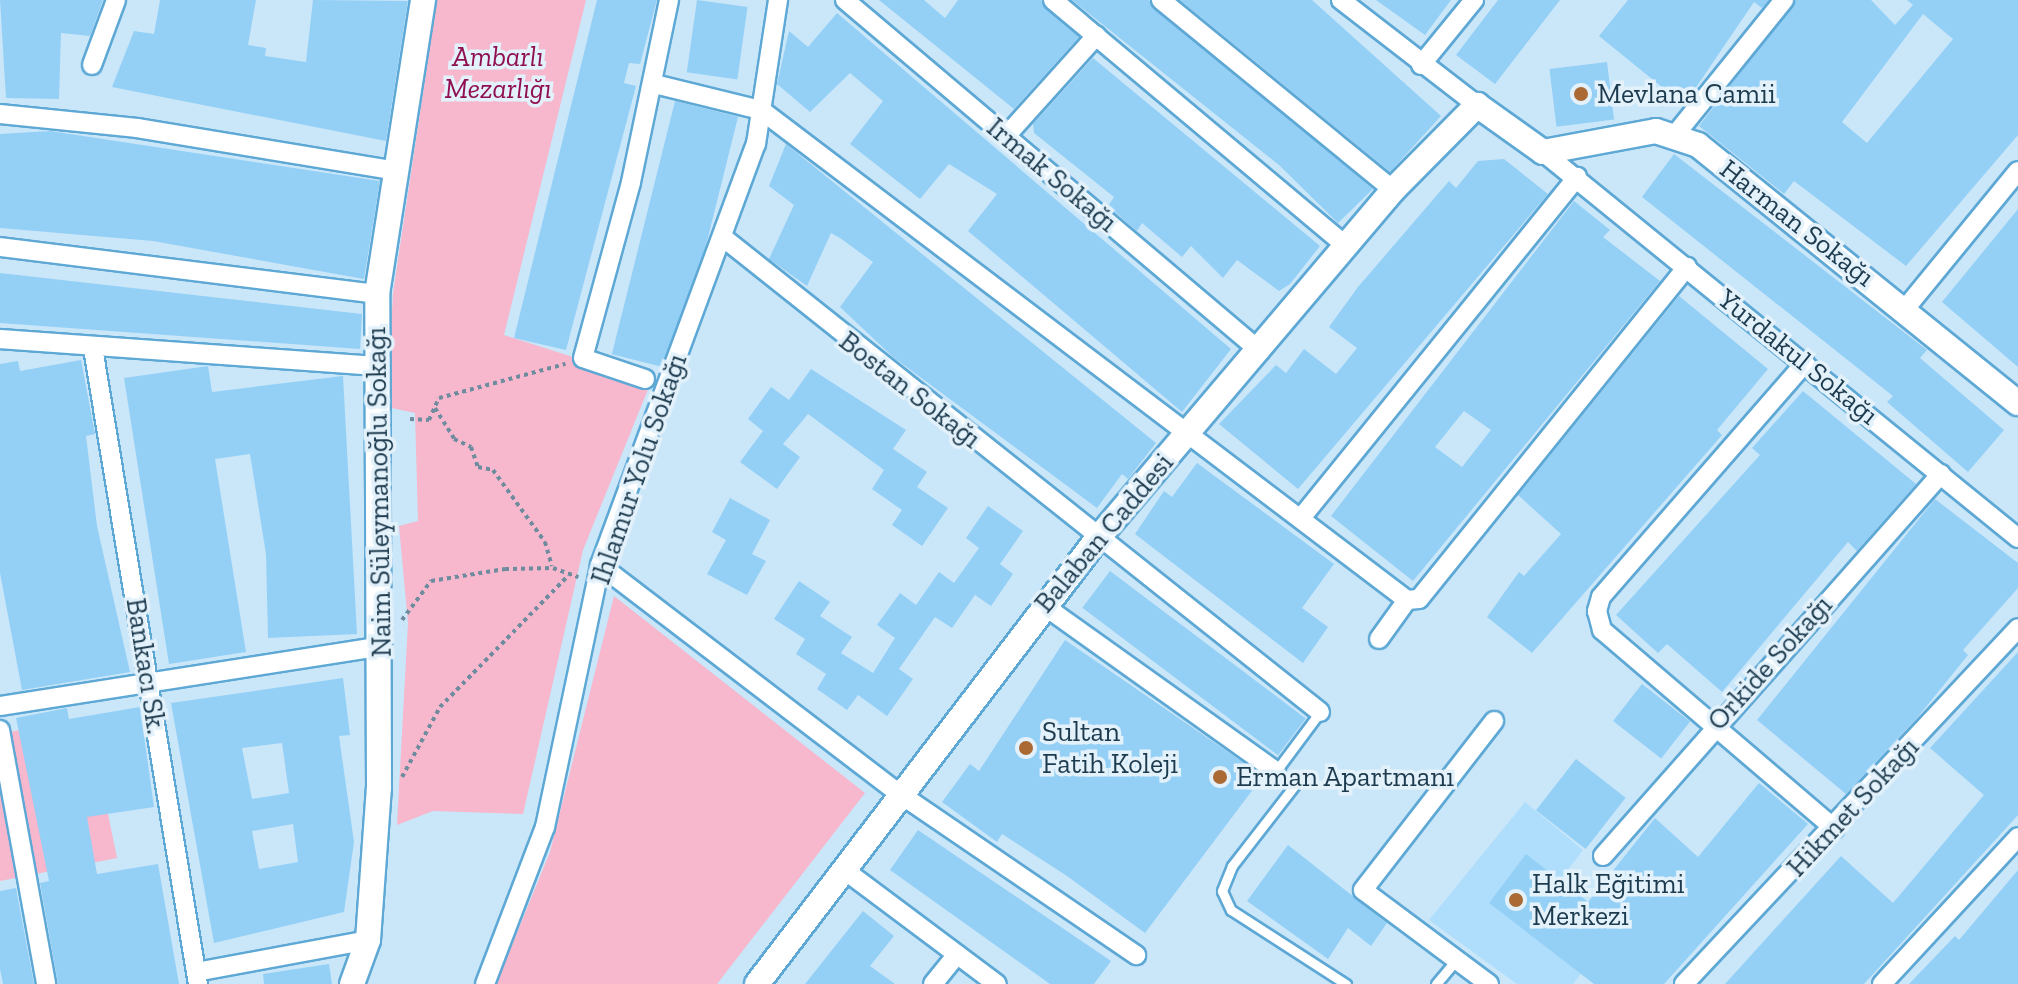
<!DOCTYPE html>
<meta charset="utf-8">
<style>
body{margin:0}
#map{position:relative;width:2018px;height:984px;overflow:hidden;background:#cae6f9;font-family:"Zilla Slab",serif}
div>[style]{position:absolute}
.built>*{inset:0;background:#afdefd}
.green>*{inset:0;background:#f7b7cc}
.building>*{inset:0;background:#94d0f6;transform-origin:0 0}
.path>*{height:4px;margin-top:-2px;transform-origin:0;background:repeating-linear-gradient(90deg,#6f8c9f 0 4px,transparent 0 8px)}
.roads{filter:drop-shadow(2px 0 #5ea8d5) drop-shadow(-2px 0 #5ea8d5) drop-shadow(0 2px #5ea8d5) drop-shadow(0 -2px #5ea8d5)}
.lane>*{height:9px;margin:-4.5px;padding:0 4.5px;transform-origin:4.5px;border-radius:4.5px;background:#fff}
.street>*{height:18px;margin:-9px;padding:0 9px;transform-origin:9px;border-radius:9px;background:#fff}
.secondary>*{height:24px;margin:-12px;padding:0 12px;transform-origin:12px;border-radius:12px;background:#fff}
.dots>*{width:22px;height:22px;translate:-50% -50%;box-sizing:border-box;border:4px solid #e3f1fb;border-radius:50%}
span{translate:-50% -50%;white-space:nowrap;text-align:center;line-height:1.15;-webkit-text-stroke:7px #e3f1fb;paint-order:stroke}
.park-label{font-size:28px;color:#900f50;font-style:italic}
.poi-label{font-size:28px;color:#1d3b4e}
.left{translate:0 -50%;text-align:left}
.street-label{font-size:28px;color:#1d3b4e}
</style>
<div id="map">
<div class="built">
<div style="clip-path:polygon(1525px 802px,1583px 850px,1560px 880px,1619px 925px,1573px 984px,1517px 984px,1429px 920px)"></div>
</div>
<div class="green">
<div style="clip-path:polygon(437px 0,586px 0,504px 335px,651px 382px,583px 550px,523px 814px,433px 811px,397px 825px,408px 623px,399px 526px,418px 521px,415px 413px,387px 407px,393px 293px)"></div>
<div style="clip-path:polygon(614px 596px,865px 793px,717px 984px,496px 984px,550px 852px)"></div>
<div style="clip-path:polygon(88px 716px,117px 858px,0 881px,0 734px)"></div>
</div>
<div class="building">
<div style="clip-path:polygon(0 0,103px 0,90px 36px,61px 33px,59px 99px,6px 98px)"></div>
<div style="clip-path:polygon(160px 0,256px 0,248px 45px,266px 48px,265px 56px,306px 62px,313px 0,408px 1px,386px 141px,112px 87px,134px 31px,154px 34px)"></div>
<div style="clip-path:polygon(597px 0,657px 0,640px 64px,629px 63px,624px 83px,636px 86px,566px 350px,514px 338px)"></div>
<div style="left:697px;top:0;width:51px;height:73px;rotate:8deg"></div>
<div style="clip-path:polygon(879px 0,924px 0,945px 18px,958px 0,1041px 0,1079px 37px,1014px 109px)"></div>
<div style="clip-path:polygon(1072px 0,1149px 0,1373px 189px,1338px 223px,1279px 165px)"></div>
<div style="clip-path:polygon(1180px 0,1312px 0,1441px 116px,1390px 172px)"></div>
<div style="clip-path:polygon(1376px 0,1451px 0,1425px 35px)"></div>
<div style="clip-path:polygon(1498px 0,1560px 0,1495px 84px,1456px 55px)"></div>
<div style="clip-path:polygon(1628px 0,1769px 0,1762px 8px,1754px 2px,1684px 105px,1599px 36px)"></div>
<div style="clip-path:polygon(evenodd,1796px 0,1871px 0,1895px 25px,1913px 5px,1907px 0,2018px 0,2018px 135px,1906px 266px,1794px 181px,1784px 194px,1699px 126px,1796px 0,1923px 14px,1953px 39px,1867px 143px,1842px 122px,1923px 14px)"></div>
<div style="clip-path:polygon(837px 13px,1231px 349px,1182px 412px,968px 231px,997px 194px,949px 164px,920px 199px,850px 144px,883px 101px,850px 73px,810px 112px,777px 84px,789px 31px,808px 47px)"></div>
<div style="clip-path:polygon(1093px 58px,1320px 246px,1290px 284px,1279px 291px,1237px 260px,1223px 278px,1191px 246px,1182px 257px,1142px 223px,1137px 231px,1108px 206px,1114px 197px,1034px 133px,1033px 124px)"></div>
<div style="left:1607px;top:62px;width:58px;height:58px;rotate:83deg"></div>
<div style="left:675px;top:101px;width:65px;height:261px;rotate:14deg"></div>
<div style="clip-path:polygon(50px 131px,380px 181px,364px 279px,153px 241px,0 228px,0 134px)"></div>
<div style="clip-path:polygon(786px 144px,1156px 443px,1128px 479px,1122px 474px,1097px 508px,893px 357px,840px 307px,873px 262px,840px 238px,831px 233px,807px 286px,769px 259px,794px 205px,769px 186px)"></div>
<div style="clip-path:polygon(1674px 154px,1927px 350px,1920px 358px,2004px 430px,1968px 472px,1887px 402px,1893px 396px,1642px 197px)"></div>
<div style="clip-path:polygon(1504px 159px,1548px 194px,1298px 489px,1219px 424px,1276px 365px,1286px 373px,1304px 349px,1336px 374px,1357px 348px,1329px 327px,1358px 287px,1449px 181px,1456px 188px,1478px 161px)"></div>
<div style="clip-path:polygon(evenodd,1574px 201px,1610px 230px,1603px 237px,1660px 281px,1413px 581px,1331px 516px,1574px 201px,1464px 411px,1491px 430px,1462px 467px,1435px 447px,1464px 411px)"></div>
<div style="clip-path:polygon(2018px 209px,2018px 367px,1942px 302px)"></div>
<div style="clip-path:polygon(0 273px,362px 314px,360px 349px,0 323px)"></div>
<div style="clip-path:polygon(1679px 296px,1768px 369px,1717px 430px,1722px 435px,1532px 653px,1487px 617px,1519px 572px,1524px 576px,1561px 534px,1518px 495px)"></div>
<div style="clip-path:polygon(81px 360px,95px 434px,86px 436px,97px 526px,130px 672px,22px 690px,0 573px,0 364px,18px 361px,20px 371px)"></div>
<div style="clip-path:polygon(208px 366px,212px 392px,343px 376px,357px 634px,268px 638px,266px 554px,250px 454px,215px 459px,246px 652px,169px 664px,124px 378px)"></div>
<div style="clip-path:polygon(811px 369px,906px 430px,893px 449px,927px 472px,917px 487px,948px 508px,922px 546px,892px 525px,902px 510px,872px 489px,884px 470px,808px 414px,783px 444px,800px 457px,777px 489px,740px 462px,763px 431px,748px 419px,771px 387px,789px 400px)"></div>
<div style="clip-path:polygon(1803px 391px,1916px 484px,1857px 551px,1848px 542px,1722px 692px,1667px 644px,1658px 653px,1616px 615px,1760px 455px,1752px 448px)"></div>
<div style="clip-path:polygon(1197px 463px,1334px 564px,1302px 608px,1328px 627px,1303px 663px,1135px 534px,1164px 491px,1172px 497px)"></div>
<div style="clip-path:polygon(730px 498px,770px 520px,752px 554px,766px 561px,747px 595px,707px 574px,726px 540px,712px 532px)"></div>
<div style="clip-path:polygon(1935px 499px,2018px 563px,2018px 588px,1963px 650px,1968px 655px,1917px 718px,1846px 794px,1757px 720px)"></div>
<div style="clip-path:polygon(988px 506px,1023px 531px,1000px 564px,1013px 574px,991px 606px,975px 595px,952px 628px,935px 617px,899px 669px,913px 679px,887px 716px,858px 695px,847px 710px,817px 689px,826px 674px,796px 654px,805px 639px,774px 619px,799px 581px,830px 602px,820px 616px,852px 637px,841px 653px,873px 673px,895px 638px,877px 625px,900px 593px,916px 605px,939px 572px,954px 583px,979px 548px,966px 538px)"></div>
<div style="left:1110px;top:571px;width:245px;height:46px;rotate:37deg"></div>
<div style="clip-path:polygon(1065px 640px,1263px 776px,1145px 933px,1067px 876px,1002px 834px,997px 842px,942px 802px,970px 764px,979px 771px)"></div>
<div style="clip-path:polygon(2018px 652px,2018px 815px,1864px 984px,1725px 984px,1841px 856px,1893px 903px,1984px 795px,1930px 748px)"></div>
<div style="clip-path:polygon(evenodd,343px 678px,350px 735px,339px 736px,354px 842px,344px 912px,214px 943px,171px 703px,343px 678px,282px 743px,289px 793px,252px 799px,242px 748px,282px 743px,343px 678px,293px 824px,298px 862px,259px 869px,252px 831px,293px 824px)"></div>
<div style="left:1642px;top:684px;width:61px;height:47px;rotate:38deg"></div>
<div style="clip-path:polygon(140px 707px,154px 807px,87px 817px,97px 874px,158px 864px,179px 984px,58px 984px,40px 883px,49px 881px,16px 718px,67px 708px,69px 719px)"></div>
<div style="left:1576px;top:759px;width:63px;height:65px;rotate:38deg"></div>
<div style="clip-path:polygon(1759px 783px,1808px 824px,1664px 984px,1594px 984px,1489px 903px,1526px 854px,1588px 902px,1655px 818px,1698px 857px)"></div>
<div style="clip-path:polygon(918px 830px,1111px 961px,1094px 984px,1050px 984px,890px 870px)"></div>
<div style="clip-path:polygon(1288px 845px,1387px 923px,1371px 946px,1348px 928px,1328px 959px,1247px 901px)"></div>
<div style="clip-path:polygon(2018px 870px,2018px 984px,1909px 984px,1955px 936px,1959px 940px)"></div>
<div style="clip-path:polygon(16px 888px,34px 984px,3px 984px,0 969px,0 891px)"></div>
<div style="clip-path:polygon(863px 911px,894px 936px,870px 966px,895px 984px,805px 984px)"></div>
<div style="clip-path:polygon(329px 964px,332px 984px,264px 984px,263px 974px)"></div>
</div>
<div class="path">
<div style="left:435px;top:408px;width:36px;rotate:58deg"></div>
<div style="left:454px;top:439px;width:19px;rotate:25deg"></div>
<div style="left:471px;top:447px;width:21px;rotate:71deg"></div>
<div style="left:478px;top:467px;width:15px;rotate:11deg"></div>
<div style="left:493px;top:470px;width:89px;rotate:54.2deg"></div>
<div style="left:545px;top:542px;width:25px;rotate:74deg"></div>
<div style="left:410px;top:419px;width:19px;rotate:3deg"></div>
<div style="left:429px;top:420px;width:24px;rotate:-66deg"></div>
<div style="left:439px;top:398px;width:131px;rotate:-15.1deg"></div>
<div style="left:402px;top:620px;width:49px;rotate:-53.4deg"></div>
<div style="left:431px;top:581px;width:75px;rotate:-9.2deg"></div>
<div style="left:505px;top:569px;width:48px;rotate:-1.2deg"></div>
<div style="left:553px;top:568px;width:27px;rotate:20deg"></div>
<div style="left:402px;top:777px;width:80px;rotate:-61.5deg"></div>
<div style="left:440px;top:707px;width:182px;rotate:-45.7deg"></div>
</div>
<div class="roads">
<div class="lane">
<div style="left:1276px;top:771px;width:74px;rotate:-53.3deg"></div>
<div style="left:1301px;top:777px;width:113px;rotate:127.8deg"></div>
<div style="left:1232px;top:866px;width:27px;rotate:112deg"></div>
<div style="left:1222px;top:891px;width:21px;rotate:65deg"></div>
<div style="left:1231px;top:910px;width:137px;rotate:32.8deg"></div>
<div style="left:1436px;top:984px;width:31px;rotate:-50deg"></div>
</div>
<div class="street">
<div style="left:845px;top:0;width:544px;rotate:40.22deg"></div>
<div style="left:1053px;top:0;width:383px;rotate:40deg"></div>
<div style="left:1161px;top:0;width:300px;rotate:39.3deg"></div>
<div style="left:1341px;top:0;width:172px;rotate:37.7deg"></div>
<div style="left:92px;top:65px;width:69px;rotate:-69.7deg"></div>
<div style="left:1421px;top:65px;width:84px;rotate:-50.8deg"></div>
<div style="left:654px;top:84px;width:110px;rotate:13.7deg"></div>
<div style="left:761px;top:110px;width:811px;rotate:37.18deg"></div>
<div style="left:0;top:114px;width:138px;rotate:5.8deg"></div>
<div style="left:137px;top:128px;width:263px;rotate:9.4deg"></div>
<div style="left:1675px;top:135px;width:174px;rotate:-51.1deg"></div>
<div style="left:1006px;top:136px;width:135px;rotate:-48deg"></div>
<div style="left:1543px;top:152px;width:612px;rotate:39.1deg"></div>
<div style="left:725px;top:239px;width:760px;rotate:38.48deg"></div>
<div style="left:0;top:247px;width:380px;rotate:7.1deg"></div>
<div style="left:1905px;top:309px;width:178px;rotate:-50.7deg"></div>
<div style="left:0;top:339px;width:379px;rotate:4.1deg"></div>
<div style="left:93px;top:348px;width:645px;rotate:80.63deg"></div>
<div style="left:1805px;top:363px;width:310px;rotate:131.1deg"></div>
<div style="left:1601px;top:597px;width:15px;rotate:106deg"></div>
<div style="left:1597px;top:611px;width:20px;rotate:75deg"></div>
<div style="left:1602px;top:630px;width:306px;rotate:40.5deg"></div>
<div style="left:645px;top:379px;width:65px;rotate:-161.3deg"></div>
<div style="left:583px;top:358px;width:182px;rotate:-74.7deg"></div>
<div style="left:631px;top:182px;width:186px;rotate:-78.2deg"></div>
<div style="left:1301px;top:518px;width:439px;rotate:-51deg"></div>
<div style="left:600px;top:565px;width:377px;rotate:37.4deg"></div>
<div style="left:900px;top:794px;width:286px;rotate:34.3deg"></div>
<div style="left:1407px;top:600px;width:12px;rotate:-5deg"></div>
<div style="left:1419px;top:599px;width:427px;rotate:-51.1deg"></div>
<div style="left:1043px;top:605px;width:286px;rotate:35.5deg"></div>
<div style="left:1379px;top:639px;width:48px;rotate:-54.3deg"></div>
<div style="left:0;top:706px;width:387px;rotate:-8.9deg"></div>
<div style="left:0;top:730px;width:258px;rotate:79.7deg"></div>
<div style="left:1603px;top:856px;width:510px;rotate:-48.5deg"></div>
<div style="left:843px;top:869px;width:192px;rotate:36.8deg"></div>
<div style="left:196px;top:972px;width:175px;rotate:-10.5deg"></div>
<div style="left:485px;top:984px;width:168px;rotate:-69.1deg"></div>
<div style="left:545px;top:827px;width:268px;rotate:-78.1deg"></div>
<div style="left:600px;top:565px;width:449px;rotate:-69.7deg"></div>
<div style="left:756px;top:144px;width:146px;rotate:-81.3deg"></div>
<div style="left:933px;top:984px;width:38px;rotate:-51deg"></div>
<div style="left:1489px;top:984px;width:157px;rotate:-143.3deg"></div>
<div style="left:1363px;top:890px;width:214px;rotate:-52.2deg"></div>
<div style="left:1684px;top:984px;width:488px;rotate:-46.8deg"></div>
<div style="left:1882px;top:984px;width:200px;rotate:-47.2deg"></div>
</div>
<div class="secondary">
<div style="left:352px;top:984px;width:47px;rotate:-70deg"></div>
<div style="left:368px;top:940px;width:152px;rotate:-85.9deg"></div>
<div style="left:379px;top:788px;width:494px;rotate:-90.2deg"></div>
<div style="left:377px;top:294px;width:298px;rotate:-81.1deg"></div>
<div style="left:757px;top:984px;width:561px;rotate:-52.6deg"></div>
<div style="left:1098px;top:538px;width:456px;rotate:-49.7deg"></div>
<div style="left:1393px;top:190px;width:120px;rotate:-45.3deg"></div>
<div style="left:1477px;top:105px;width:81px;rotate:35.5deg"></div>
<div style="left:1543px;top:152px;width:115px;rotate:-10.5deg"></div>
<div style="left:1656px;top:131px;width:44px;rotate:18.4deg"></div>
<div style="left:1698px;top:145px;width:411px;rotate:38.9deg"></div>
</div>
</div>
<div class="dots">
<div style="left:1581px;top:94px;background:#ab6934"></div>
<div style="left:1026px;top:748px;background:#ab6934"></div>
<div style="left:1220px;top:777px;background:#ab6934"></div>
<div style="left:1516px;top:900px;background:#ab6934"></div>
</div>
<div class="park-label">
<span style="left:498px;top:73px">Ambarlı<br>Mezarlığı</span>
</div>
<div class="poi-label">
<span class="left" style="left:1597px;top:94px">Mevlana Camii</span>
<span class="left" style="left:1042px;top:748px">Sultan<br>Fatih Koleji</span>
<span class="left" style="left:1236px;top:777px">Erman Apartmanı</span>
<span class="left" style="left:1532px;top:900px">Halk Eğitimi<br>Merkezi</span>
</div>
<div class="street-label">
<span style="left:1052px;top:175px;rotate:40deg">Irmak Sokağı</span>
<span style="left:1797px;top:223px;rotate:38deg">Harman Sokağı</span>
<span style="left:1798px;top:357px;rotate:39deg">Yurdakul Sokağı</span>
<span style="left:910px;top:390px;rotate:38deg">Bostan Sokağı</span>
<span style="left:639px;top:469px;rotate:-71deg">Ihlamur Yolu Sokağı</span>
<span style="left:379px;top:492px;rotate:-91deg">Naim Süleymanoğlu Sokağı</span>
<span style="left:1104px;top:533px;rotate:-50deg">Balaban Caddesi</span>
<span style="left:1770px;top:663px;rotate:-48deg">Orkide Sokağı</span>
<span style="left:146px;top:666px;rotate:81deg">Bankacı Sk.</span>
<span style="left:1853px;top:807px;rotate:-47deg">Hikmet Sokağı</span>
</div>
</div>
